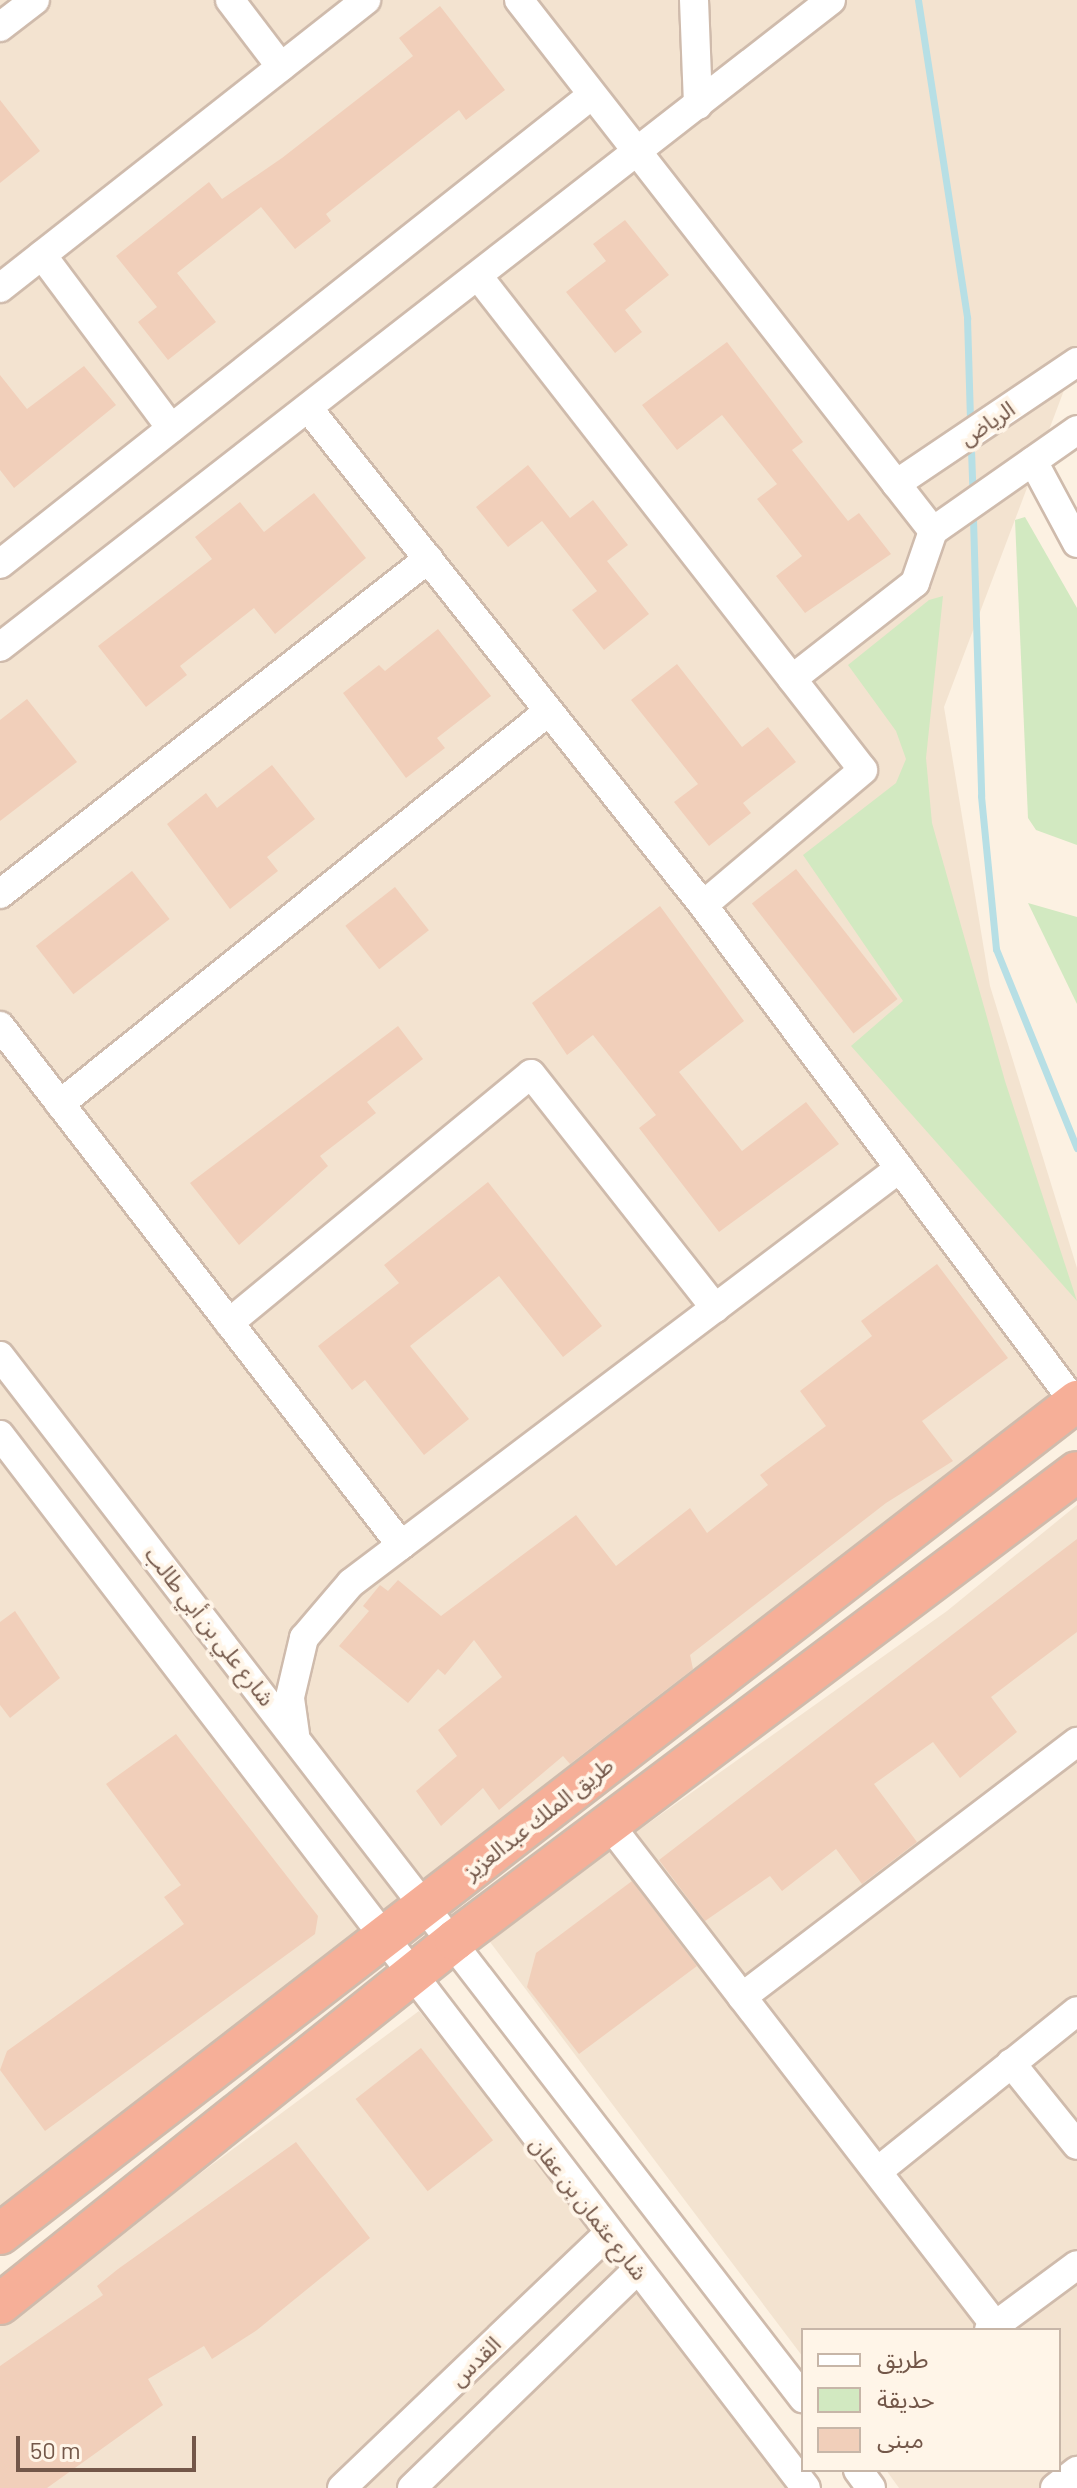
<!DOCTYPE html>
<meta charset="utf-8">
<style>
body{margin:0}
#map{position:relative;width:1077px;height:2488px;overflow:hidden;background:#fcf1e2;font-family:Barlow,"Noto Sans Arabic",sans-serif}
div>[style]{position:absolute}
.residential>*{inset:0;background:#f3e3d0}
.green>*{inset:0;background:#d2e9c1}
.stream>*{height:7px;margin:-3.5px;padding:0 3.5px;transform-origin:3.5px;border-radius:3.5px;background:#b7dfe5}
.building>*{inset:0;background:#f1cfba;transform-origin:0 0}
.roads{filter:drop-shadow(2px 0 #cfbbac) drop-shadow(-2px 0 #cfbbac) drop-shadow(0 2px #cfbbac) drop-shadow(0 -2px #cfbbac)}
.minor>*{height:28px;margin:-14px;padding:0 14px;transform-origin:14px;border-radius:14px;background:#fff}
.highway>*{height:40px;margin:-20px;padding:0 20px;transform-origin:20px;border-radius:20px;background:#f6af98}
span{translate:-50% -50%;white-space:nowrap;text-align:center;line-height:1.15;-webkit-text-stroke:8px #fff5e8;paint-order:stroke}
.street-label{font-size:22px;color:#735749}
.legend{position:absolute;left:801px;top:2328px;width:260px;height:144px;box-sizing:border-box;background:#fff5e8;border:2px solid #c7b6a8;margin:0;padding:10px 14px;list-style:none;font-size:24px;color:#735749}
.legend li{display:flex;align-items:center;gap:16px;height:40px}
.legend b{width:40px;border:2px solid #c7b6a8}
.scale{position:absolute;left:16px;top:2436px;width:180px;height:36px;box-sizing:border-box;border:4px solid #735749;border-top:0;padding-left:10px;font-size:24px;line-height:28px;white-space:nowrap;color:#735749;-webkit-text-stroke:6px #fff5e8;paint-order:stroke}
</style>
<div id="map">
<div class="residential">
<div style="clip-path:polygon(0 0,1077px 0,1077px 356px,944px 707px,990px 986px,1077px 1268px,1077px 1379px,655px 1717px,0 2212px)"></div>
<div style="clip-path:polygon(1077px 1505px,1077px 2488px,899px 2488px,886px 2470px,1059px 2470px,1059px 2330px,803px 2330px,803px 2357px,487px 1938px,947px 1611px)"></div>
<div style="clip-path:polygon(419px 2011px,795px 2488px,0 2488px,0 2322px)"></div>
</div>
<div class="green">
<div style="clip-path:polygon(1025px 517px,1077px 608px,1077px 845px,1036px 830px,1028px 818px,1015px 520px)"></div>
<div style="clip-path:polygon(943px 596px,926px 758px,932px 823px,1005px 1081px,1077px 1301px,851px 1046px,903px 1001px,803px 855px,896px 783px,906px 759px,896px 731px,848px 665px,929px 600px)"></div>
<div style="clip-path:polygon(1028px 903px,1077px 917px,1077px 1004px)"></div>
</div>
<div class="stream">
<div style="left:918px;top:0;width:322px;rotate:81.2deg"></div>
<div style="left:967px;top:318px;width:100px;rotate:88.3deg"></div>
<div style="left:971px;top:449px;width:38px;rotate:88deg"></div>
<div style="left:973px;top:519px;width:277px;rotate:88.3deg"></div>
<div style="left:981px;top:796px;width:154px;rotate:84.4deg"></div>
<div style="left:996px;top:949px;width:215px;rotate:67.9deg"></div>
</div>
<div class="building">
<div style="clip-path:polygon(440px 6px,505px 90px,466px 120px,459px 110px,326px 214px,331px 221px,295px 249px,261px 207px,177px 273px,216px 322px,168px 360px,138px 322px,157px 307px,116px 256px,209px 182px,222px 199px,282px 158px,413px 56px,399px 38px)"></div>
<div style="clip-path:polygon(0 100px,40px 151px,0 183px)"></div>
<div style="clip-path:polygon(625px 220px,669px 275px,625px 310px,642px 332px,615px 353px,566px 292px,606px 261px,593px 244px)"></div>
<div style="clip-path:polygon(727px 342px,803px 442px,792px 450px,848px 521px,859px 513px,891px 554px,805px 613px,776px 576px,802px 556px,757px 499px,777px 484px,722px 415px,677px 450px,642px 405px)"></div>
<div style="clip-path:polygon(84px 366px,116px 405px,14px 488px,0 470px,0 375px,27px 409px)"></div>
<div style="clip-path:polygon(528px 465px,570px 518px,593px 500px,628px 545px,607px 561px,649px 614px,604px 650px,572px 610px,597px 591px,542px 521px,508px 547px,476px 507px)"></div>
<div style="clip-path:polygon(314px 493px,366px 558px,275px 634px,254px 608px,180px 666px,187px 675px,146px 707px,98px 646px,212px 559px,195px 537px,240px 502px,264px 532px)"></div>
<div style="clip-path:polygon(438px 629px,491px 696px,437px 738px,445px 748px,406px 778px,343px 693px,379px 665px,385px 671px)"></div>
<div style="clip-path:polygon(677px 664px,742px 747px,768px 727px,796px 762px,743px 803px,751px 813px,709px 846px,674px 802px,698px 784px,631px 700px)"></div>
<div style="clip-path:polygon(27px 699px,77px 762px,0 821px,0 720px)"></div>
<div style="clip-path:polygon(272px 765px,315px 819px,267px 857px,278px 871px,230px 909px,167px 824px,206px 793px,217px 808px)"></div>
<div style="left:796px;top:869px;width:165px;height:56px;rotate:52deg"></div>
<div style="left:132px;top:871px;width:61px;height:122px;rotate:52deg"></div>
<div style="left:395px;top:887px;width:55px;height:63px;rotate:52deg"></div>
<div style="clip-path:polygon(660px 906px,744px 1021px,679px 1072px,742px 1151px,806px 1102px,839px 1144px,719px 1232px,639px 1128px,656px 1115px,593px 1035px,567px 1055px,532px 1003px)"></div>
<div style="clip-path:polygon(398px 1026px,423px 1059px,367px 1102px,376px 1113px,320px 1156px,328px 1166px,239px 1245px,190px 1183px)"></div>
<div style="clip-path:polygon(488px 1182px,602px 1326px,563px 1357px,499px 1276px,410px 1346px,469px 1419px,424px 1455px,365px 1380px,352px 1390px,318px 1346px,399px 1283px,384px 1265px)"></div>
<div style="clip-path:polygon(937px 1264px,1008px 1358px,922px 1421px,953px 1461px,886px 1503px,690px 1655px,693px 1669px,570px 1764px,563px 1756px,499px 1810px,483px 1788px,441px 1826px,416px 1791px,457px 1756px,438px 1730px,502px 1677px,474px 1640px,445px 1675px,438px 1669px,408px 1703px,339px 1646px,369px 1611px,363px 1606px,380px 1585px,388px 1591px,398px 1580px,441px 1616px,576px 1515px,616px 1566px,690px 1508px,707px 1533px,768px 1485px,760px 1475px,826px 1426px,800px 1391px,872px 1336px,861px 1321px)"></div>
<div style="clip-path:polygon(1077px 1539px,1077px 1632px,991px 1697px,1017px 1732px,960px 1778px,933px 1742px,874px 1784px,917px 1842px,862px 1884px,836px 1849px,782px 1891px,770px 1876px,705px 1921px,659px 1860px)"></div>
<div style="clip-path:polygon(15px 1611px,60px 1678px,10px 1718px,0 1705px,0 1622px)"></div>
<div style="clip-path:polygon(176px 1734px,318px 1916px,315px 1934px,45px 2131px,0 2070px,7px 2051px,184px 1924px,164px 1897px,181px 1885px,106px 1784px)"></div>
<div style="clip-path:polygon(632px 1881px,697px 1966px,579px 2054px,527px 1987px,536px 1953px)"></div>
<div style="left:421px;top:2048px;width:117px;height:83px;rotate:52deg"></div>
<div style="clip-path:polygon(296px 2142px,370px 2238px,257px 2330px,212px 2359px,204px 2346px,148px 2379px,163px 2405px,47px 2488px,0 2488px,0 2366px,103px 2295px,97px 2286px,118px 2269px)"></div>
</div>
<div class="roads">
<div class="minor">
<div style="left:230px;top:0;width:84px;rotate:52.7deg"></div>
<div style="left:519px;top:0;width:673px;rotate:52.06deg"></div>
<div style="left:694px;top:0;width:105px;rotate:87.8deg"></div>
<div style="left:0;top:27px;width:44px;rotate:-37.6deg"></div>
<div style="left:42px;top:255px;width:216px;rotate:53.3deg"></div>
<div style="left:478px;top:276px;width:626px;rotate:52.07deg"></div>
<div style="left:863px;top:770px;width:209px;rotate:139.8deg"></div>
<div style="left:0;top:288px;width:466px;rotate:-38.2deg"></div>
<div style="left:308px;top:408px;width:635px;rotate:51.52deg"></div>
<div style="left:703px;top:905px;width:622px;rotate:53.24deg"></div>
<div style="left:1033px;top:461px;width:93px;rotate:61.8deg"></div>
<div style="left:896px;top:484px;width:218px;rotate:-34deg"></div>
<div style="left:933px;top:531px;width:176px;rotate:-35deg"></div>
<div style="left:0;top:564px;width:755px;rotate:-38.39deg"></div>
<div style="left:0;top:647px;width:1053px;rotate:-37.9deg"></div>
<div style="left:792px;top:679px;width:156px;rotate:-38deg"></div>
<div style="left:915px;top:583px;width:55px;rotate:-70.9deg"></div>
<div style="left:0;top:894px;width:544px;rotate:-38.05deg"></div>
<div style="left:0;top:1026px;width:656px;rotate:52.31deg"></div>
<div style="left:60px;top:1104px;width:627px;rotate:-38.79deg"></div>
<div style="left:229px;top:1323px;width:391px;rotate:-39.5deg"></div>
<div style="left:531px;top:1074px;width:298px;rotate:51.8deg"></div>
<div style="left:0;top:1356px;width:1316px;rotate:52.38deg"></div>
<div style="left:0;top:1435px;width:1326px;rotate:52.57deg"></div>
<div style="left:295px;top:1734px;width:37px;rotate:-98deg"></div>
<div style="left:290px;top:1697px;width:61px;rotate:-76.7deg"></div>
<div style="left:304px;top:1638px;width:72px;rotate:-49.5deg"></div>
<div style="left:351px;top:1583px;width:688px;rotate:-37.09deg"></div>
<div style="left:609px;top:1824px;width:632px;rotate:52.39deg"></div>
<div style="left:742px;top:1997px;width:421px;rotate:-37.3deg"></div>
<div style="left:1011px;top:2063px;width:105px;rotate:51.2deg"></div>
<div style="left:878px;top:2171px;width:255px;rotate:-38.8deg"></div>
<div style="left:989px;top:2330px;width:109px;rotate:-36.5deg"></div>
<div style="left:858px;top:2470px;width:22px;rotate:54deg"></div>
<div style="left:342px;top:2488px;width:368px;rotate:-43.7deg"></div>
<div style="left:412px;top:2488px;width:313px;rotate:-44.1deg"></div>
<div style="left:1055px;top:2488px;width:28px;rotate:-38deg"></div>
</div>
<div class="highway">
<div style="left:0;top:2234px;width:1362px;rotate:-37.72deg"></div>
<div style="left:0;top:2304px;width:583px;rotate:-38.66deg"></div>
<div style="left:455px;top:1940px;width:778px;rotate:-36.96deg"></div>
</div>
</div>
<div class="street-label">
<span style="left:987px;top:423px;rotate:-34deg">الرياض</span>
<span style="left:210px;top:1626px;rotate:52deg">شارع علي بن أبي طالب</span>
<span style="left:538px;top:1818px;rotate:-38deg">طريق الملك عبدالعزيز</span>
<span style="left:589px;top:2208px;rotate:52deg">شارع عثمان بن عفان</span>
<span style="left:475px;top:2361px;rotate:-44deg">القدس</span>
</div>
<ul class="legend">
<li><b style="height:10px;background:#fff"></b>طريق</li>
<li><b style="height:22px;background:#d2e9c1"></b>حديقة</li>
<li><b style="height:22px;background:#f1cfba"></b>مبنى</li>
</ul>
<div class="scale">50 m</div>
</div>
